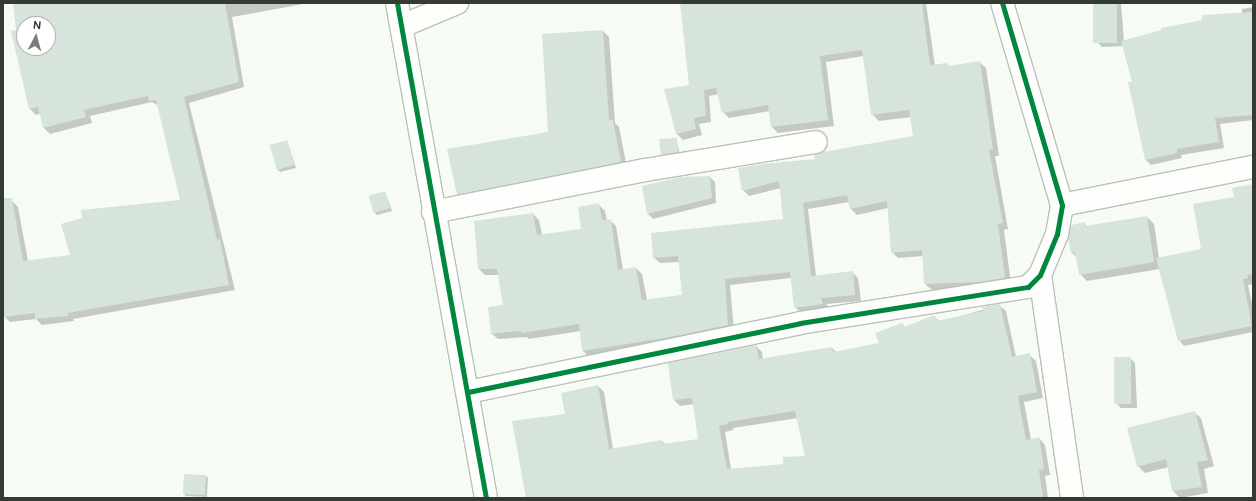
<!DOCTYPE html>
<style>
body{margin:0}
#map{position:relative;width:1256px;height:501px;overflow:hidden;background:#f6fcf4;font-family:"DM Sans",sans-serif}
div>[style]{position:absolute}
.shadow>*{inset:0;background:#0003}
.building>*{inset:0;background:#d6e4dc;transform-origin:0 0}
.roads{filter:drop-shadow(1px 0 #bbc1b9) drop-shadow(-1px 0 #bbc1b9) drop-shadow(0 1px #bbc1b9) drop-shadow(0 -1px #bbc1b9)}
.street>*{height:22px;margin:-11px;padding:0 11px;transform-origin:11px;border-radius:11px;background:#fefffd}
.cycleway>*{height:5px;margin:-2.5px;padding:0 2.5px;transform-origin:2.5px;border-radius:2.5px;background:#00873e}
span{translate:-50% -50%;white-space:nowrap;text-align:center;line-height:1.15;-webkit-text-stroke:3px #fff;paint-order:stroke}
.frame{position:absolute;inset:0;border:4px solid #343b32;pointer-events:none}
.north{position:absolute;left:16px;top:16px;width:40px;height:40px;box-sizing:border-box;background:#fff;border:1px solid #aeb1ad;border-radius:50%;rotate:6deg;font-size:11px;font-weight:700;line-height:16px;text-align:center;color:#343b32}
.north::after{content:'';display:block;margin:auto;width:14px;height:18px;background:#787f76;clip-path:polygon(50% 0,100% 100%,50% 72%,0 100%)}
</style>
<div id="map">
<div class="shadow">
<div style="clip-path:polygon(evenodd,14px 3px,309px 3px,232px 17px,244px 87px,189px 103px,235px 290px,73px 319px,74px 321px,42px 325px,36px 319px,10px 322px,4px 316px,3px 202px,12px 201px,18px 207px,28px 261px,71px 256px,181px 201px,159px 106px,152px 102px,90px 116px,92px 123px,50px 134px,44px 128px,41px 113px,36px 115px,30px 109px,14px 3px,24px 24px,48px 24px,48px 48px,24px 48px,24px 24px)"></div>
<div style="clip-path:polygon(681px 3px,926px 3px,935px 66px,947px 64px,950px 67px,979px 62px,986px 68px,999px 156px,995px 156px,1008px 229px,1004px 230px,1011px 284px,932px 290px,925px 284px,924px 256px,898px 258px,892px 252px,888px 208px,857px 215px,851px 209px,849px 202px,808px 209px,816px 276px,852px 272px,858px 278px,861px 301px,827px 304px,828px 310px,801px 313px,795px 307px,791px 278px,730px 285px,734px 331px,589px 357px,583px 351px,581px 331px,529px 339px,527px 337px,498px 339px,491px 333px,504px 306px,499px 275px,485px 275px,479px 269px,533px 214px,539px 220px,542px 235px,582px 230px,599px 205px,605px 211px,607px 221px,610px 220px,616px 226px,623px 270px,636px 268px,642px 274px,647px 300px,684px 295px,680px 262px,660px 263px,653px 257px,784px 220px,781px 188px,749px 196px,743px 190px,816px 160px,914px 136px,911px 117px,879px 121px,872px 114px,864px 56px,826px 62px,834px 126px,778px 133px,772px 127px,770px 111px,729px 118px,723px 112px,719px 94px,709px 96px,711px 122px,699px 124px,702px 135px,683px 140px,677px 134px,666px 90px,690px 86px)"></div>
<div style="clip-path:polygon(1094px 3px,1121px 3px,1124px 41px,1242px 13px,1242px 9px,1253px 7px,1253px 120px,1220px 124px,1224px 148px,1181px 155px,1182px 158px,1151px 165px,1146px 160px,1129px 83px,1133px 82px,1124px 46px,1102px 47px,1097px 42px)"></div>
<div style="clip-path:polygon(603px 31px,609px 37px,615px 123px,619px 127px,627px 168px,464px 201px,457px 194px,549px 132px)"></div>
<div style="clip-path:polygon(676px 139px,680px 154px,664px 157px,662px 154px)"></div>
<div style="clip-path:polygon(287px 141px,296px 168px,280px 172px,277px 169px)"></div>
<div style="clip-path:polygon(710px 177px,715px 182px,716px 203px,653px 219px,648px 214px,643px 187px)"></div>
<div style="clip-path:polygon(1253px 185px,1253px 284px,1248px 285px,1253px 308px,1253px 332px,1184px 346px,1179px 340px,1160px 269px,1087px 281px,1080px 274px,1077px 257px,1072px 253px,1084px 223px,1088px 227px,1147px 217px,1154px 224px,1159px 258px,1203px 250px,1235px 198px)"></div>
<div style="clip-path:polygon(385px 192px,392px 211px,377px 215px,374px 212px)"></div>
<div style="clip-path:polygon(evenodd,999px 305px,1006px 311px,1016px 357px,1029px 355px,1036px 361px,1043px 398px,1024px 402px,1031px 440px,1039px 438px,1045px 445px,1050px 475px,1045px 476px,1048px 498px,527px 498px,566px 415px,598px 386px,604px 392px,613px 449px,662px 441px,666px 445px,699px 440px,694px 404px,680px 406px,674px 400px,756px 346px,762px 352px,763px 359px,832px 348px,836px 352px,880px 344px,902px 324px,906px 328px,934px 316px,940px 322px,999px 305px,798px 418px,806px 457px,784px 465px,731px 469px,725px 432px,733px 430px,733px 428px,798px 418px)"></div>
<div style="clip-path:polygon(1130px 358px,1135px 363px,1137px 408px,1121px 408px,1116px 403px)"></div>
<div style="clip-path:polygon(1194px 412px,1201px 418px,1214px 466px,1204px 469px,1208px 493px,1180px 498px,1173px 491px,1169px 467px,1145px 473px,1138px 466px)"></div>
<div style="clip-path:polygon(206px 476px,208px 478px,207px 497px,186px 496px,184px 494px)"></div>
</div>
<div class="building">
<div style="clip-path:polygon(evenodd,13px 3px,225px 3px,239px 82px,184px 97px,217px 240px,220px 239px,229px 285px,68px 313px,68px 316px,35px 319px,35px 313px,3px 317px,3px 198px,12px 198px,23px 261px,70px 255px,61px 224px,82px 218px,81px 210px,180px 200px,156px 100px,149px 101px,148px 96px,84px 110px,86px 117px,43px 128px,38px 107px,29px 109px,25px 92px,11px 31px,16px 30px,13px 3px,24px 24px,48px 24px,48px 48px,24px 48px,24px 24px)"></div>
<div style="clip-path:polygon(680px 3px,922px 3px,930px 65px,947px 63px,948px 66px,980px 61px,993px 150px,989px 150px,1003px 223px,998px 224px,1005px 278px,979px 282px,924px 284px,922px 250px,891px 253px,887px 201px,850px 209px,847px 195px,803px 203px,811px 276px,853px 271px,855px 295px,821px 298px,823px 304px,794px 308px,790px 272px,725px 279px,728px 325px,665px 338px,582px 351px,579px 324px,522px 333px,521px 331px,491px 334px,488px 307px,503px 305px,497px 269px,478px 269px,474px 221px,533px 213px,537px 235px,581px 229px,578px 207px,599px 203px,602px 220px,611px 219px,618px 270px,636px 267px,642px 300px,682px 295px,678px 256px,653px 258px,651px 233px,783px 219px,779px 181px,742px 191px,738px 168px,762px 164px,815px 159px,814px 155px,823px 152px,913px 136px,909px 110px,871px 115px,862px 50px,820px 56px,828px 120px,771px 127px,768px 105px,722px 113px,716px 88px,704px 90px,706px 116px,694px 118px,696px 129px,676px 134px,664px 89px,689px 85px)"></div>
<div style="left:1093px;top:3px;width:24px;height:40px"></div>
<div style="clip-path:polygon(1253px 12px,1253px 115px,1215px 118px,1219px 142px,1177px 149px,1177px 153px,1145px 160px,1128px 82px,1132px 82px,1121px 41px,1161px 30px,1161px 28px,1202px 20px,1202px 15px)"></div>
<div style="clip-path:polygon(603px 30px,609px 120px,613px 120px,621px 162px,457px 195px,447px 149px,548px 132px,542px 34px)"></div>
<div style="clip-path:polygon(677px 138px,678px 152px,661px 155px,659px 139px)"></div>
<div style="left:287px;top:140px;width:26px;height:18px;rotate:74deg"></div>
<div style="clip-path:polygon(710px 176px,712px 198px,647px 214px,642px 186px,681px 177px)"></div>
<div style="clip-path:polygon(1253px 184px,1253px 274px,1247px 275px,1248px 278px,1243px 279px,1252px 326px,1178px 341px,1156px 258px,1201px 249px,1193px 204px,1234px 197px,1232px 188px)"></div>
<div style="left:385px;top:191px;width:18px;height:17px;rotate:74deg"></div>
<div style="clip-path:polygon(1147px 216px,1154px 262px,1079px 275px,1075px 252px,1071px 253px,1068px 239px,1071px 225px,1085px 222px,1085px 226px)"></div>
<div style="clip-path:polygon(evenodd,1000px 304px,1012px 357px,1030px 353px,1037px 392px,1018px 396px,1026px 440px,1039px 437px,1044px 469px,1039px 470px,1043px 498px,526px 498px,512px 421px,565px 414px,561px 393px,598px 385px,609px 449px,662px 440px,663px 444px,698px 439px,692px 398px,673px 400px,668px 363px,756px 345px,759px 359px,832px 347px,833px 352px,879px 343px,875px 333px,902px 323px,904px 327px,935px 315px,937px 321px,983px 311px,982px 307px,1000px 304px,795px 411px,805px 456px,783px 457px,783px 464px,727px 469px,719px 426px,728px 424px,727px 422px,795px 411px)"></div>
<div style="left:1114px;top:357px;width:17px;height:47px"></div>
<div style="clip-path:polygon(1195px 411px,1208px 460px,1197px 462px,1202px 487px,1172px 491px,1166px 459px,1137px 467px,1127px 428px)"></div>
<div style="left:184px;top:474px;width:22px;height:20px;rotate:3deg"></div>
</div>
<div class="roads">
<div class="street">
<div style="left:397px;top:3px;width:503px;rotate:79.81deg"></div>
<div style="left:402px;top:26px;width:60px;rotate:-22.7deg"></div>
<div style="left:1062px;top:205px;width:195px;rotate:-11.3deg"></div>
<div style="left:433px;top:212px;width:216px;rotate:-11.2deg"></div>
<div style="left:645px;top:170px;width:173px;rotate:-9.3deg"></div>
<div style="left:1040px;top:275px;width:225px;rotate:81.8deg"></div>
<div style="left:468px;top:392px;width:339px;rotate:-11.7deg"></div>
<div style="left:800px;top:323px;width:231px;rotate:-9deg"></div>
<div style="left:1028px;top:287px;width:17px;rotate:-45deg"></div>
<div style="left:1040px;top:275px;width:44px;rotate:-67.5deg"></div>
<div style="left:1057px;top:234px;width:29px;rotate:-80deg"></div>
<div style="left:1062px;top:205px;width:211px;rotate:-106.5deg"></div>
</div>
</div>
<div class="cycleway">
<div style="left:397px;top:3px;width:503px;rotate:79.81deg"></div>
<div style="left:468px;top:392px;width:339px;rotate:-11.7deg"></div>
<div style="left:800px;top:323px;width:231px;rotate:-9deg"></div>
<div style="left:1028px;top:287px;width:17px;rotate:-45deg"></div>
<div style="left:1040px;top:275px;width:44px;rotate:-67.5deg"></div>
<div style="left:1057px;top:234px;width:29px;rotate:-80deg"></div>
<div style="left:1062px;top:205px;width:211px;rotate:-106.5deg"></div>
</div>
<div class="frame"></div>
<div class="north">N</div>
</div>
